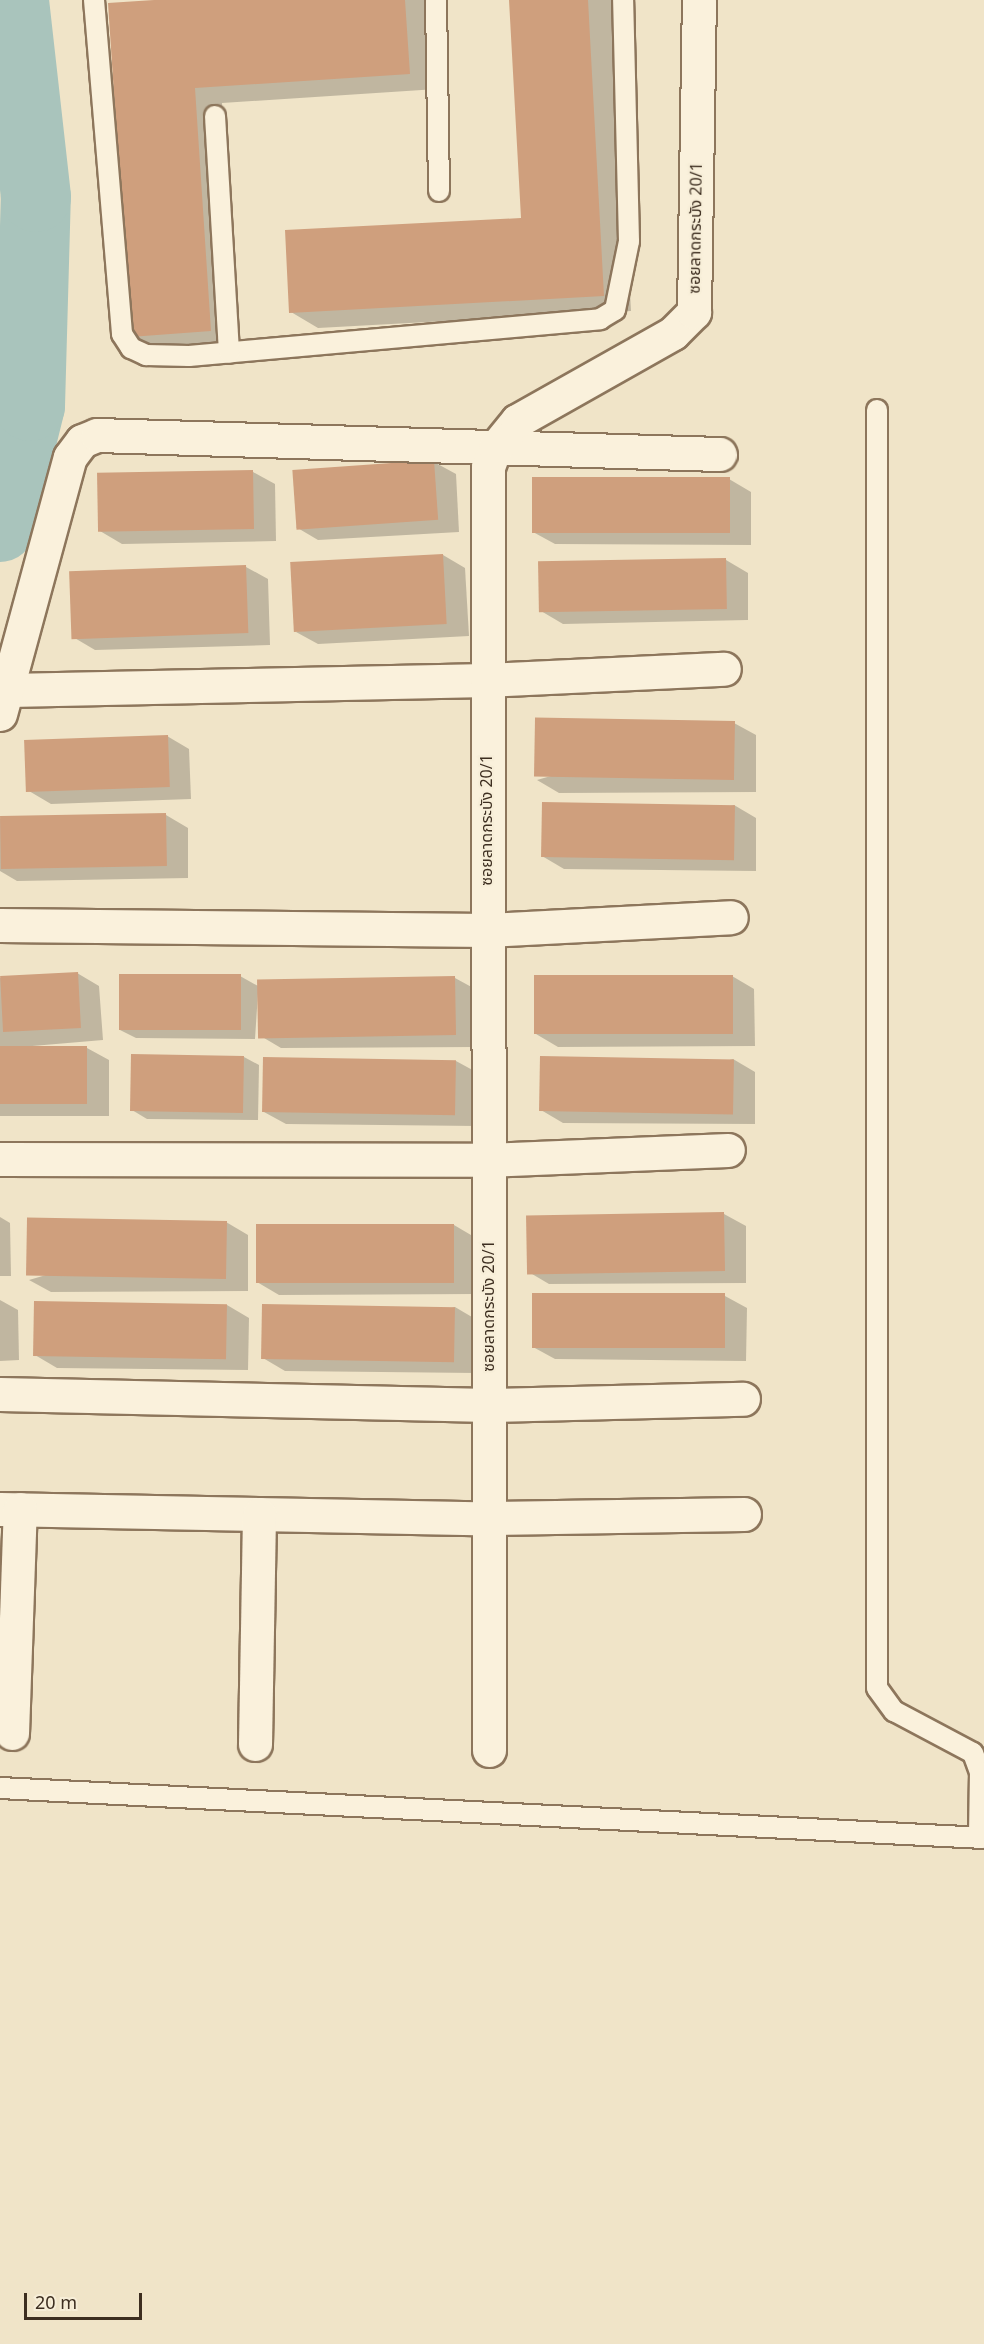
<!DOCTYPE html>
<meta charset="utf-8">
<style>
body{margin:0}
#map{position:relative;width:984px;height:2344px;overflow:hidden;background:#f0e4c8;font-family:Georgia,"Noto Sans Thai",serif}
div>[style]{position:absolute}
.shadow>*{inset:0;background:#0003}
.river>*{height:70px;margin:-35px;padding:0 35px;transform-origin:35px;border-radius:35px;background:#a9c4bc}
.building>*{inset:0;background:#cf9f7d;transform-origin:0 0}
.roads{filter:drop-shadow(2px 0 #8d765c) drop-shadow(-2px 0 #8d765c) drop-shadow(0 2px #8d765c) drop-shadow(0 -2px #8d765c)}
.service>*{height:20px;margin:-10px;padding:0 10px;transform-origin:10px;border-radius:10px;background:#faf1dc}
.minor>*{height:33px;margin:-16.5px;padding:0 16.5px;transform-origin:16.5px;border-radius:16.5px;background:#faf1dc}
span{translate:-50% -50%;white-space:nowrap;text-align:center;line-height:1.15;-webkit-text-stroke:4.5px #f7eed8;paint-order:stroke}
.street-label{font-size:16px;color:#3d2e20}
.scale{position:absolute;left:24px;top:2293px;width:118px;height:27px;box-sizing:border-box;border:3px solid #3d2e20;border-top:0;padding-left:8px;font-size:18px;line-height:21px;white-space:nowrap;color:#3d2e20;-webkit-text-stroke:4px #f7eed8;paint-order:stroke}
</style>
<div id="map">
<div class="shadow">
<div style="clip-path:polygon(178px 0,429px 0,437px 89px,222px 103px,238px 346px,159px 352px,131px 336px)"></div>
<div style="clip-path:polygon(510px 0,614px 0,631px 311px,318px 328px,291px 312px,522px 219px)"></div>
<div style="clip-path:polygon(434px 462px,456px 474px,459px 532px,318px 540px,296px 527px)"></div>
<div style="clip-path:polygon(253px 472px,275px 484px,276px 541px,122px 544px,100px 531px)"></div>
<div style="clip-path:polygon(729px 479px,751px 492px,751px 545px,555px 544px,533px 532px)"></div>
<div style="clip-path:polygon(443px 555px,465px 568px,469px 636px,318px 644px,296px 632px)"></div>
<div style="clip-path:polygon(726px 560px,748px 573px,748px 620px,563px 624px,541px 611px)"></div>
<div style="clip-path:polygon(246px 567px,268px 579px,270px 645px,95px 650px,73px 637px)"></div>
<div style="clip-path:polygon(734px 723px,756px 735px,756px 792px,559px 793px,537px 780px)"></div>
<div style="clip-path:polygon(167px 736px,189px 749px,191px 799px,51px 804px,29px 791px)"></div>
<div style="clip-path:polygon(734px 805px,756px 818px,756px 871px,564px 869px,542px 856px)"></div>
<div style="clip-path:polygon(166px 815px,188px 828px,188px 878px,17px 881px,0 871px,0 819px)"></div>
<div style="clip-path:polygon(77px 973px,99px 986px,103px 1040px,9px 1048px,87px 1048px,109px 1060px,109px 1116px,0 1116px,0 978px)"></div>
<div style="clip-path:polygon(240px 976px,258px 986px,455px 978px,477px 990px,477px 1047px,281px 1048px,259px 1035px,258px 993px,255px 1039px,136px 1038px,120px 1030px)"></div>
<div style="clip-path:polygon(732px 976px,754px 989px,755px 1046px,558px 1047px,536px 1034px)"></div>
<div style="clip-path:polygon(132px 1055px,244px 1057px,259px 1065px,258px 1120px,147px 1119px,132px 1110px)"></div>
<div style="clip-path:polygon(733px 1059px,755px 1072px,755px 1124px,563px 1123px,541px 1110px)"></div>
<div style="clip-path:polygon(456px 1061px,478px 1073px,477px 1126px,286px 1124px,264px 1112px)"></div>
<div style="clip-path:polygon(724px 1214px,746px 1226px,746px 1283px,549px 1284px,527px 1271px)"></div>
<div style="clip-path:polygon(0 1217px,10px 1223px,11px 1276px,0 1276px)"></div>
<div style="clip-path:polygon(226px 1222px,248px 1235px,248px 1291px,51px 1292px,29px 1280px)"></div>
<div style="clip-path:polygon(454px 1225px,476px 1238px,476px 1294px,279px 1295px,257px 1282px)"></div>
<div style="clip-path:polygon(725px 1296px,747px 1308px,746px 1361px,555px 1359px,533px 1347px)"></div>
<div style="clip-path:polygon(0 1300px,18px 1310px,19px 1360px,0 1361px)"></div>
<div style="clip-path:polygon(36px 1303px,227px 1305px,249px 1318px,248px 1370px,57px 1368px,35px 1355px)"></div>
<div style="clip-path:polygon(455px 1307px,477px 1320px,476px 1373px,285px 1371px,263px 1358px)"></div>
</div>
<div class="river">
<div style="left:0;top:527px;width:125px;rotate:-76.1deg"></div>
<div style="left:30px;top:406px;width:209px;rotate:-88.4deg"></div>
<div style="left:36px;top:197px;width:198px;rotate:-96.4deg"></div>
</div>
<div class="building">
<div style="clip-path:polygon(154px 0,405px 0,410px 74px,195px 88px,211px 331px,130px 337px,108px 3px)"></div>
<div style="clip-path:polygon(509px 0,588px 0,604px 296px,289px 313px,285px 230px,521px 218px)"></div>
<div style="left:434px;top:460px;width:60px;height:142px;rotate:86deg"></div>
<div style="left:253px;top:470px;width:59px;height:156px;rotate:89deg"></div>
<div style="left:532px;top:477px;width:198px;height:56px"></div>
<div style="left:443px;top:554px;width:70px;height:153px;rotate:87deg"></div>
<div style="left:726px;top:558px;width:51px;height:188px;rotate:89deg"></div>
<div style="left:246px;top:565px;width:68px;height:177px;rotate:88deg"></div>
<div style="left:735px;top:721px;width:59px;height:200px;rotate:91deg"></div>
<div style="left:168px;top:735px;width:52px;height:144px;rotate:88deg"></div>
<div style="left:542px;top:802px;width:193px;height:55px;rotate:1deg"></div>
<div style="left:166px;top:813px;width:53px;height:166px;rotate:89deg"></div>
<div style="left:78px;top:972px;width:56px;height:78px;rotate:87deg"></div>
<div style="left:119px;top:974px;width:122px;height:56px"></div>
<div style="left:733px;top:975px;width:59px;height:199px;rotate:90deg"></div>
<div style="left:455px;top:976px;width:59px;height:198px;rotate:89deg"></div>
<div style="left:0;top:1046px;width:87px;height:58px"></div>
<div style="left:131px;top:1054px;width:113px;height:57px;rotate:1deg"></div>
<div style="left:540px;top:1056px;width:194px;height:55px;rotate:1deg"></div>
<div style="left:263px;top:1057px;width:193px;height:55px;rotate:1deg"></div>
<div style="left:724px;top:1212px;width:59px;height:198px;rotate:89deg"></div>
<div style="left:227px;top:1221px;width:58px;height:200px;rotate:91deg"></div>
<div style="left:256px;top:1224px;width:198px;height:59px"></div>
<div style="left:532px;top:1293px;width:193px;height:55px"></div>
<div style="left:34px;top:1301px;width:193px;height:55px;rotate:1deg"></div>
<div style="left:262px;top:1304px;width:193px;height:55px;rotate:1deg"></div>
</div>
<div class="roads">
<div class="service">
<div style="left:94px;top:0;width:335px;rotate:85.2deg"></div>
<div style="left:122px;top:334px;width:17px;rotate:57deg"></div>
<div style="left:131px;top:348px;width:17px;rotate:25deg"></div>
<div style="left:146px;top:355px;width:43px;rotate:1.3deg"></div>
<div style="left:189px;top:356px;width:413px;rotate:-5.1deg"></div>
<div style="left:600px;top:319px;width:17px;rotate:-31deg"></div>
<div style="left:615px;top:310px;width:70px;rotate:-78.5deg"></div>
<div style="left:629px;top:241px;width:241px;rotate:-91.4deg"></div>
<div style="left:436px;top:0;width:191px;rotate:89.1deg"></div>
<div style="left:215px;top:116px;width:237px;rotate:86.6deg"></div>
<div style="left:877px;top:410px;width:1278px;rotate:90deg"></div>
<div style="left:877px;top:1688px;width:29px;rotate:54deg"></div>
<div style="left:894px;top:1711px;width:89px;rotate:28deg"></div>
<div style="left:973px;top:1753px;width:20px;rotate:70deg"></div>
<div style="left:980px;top:1772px;width:66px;rotate:90.9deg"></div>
<div style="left:0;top:1788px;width:985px;rotate:2.91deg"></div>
</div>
<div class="minor">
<div style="left:9px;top:690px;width:478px;rotate:-1.2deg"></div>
<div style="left:487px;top:680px;width:237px;rotate:-2.7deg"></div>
<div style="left:0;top:714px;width:266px;rotate:-74.8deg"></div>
<div style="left:70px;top:457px;width:20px;rotate:-53deg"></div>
<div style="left:82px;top:441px;width:16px;rotate:-22deg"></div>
<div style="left:97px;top:435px;width:623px;rotate:1.75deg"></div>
<div style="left:0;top:925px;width:487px;rotate:0.6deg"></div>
<div style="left:487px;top:930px;width:244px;rotate:-3deg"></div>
<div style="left:0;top:1159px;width:488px;rotate:0.1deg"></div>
<div style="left:488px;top:1160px;width:240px;rotate:-2.4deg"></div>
<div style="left:0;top:1394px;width:489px;rotate:1.3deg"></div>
<div style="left:489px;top:1405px;width:254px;rotate:-1.4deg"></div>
<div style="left:0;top:1509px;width:489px;rotate:1.1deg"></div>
<div style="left:489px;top:1518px;width:255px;rotate:-0.9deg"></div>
<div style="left:12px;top:1733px;width:224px;rotate:-88deg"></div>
<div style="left:255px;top:1744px;width:230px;rotate:-89deg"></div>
<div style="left:489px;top:1750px;width:1283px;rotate:-90.04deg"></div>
<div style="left:488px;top:467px;width:20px;rotate:-70deg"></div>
<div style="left:495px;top:448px;width:35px;rotate:-51deg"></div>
<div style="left:517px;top:421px;width:179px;rotate:-29.4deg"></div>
<div style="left:673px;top:333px;width:30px;rotate:-45deg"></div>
<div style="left:694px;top:312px;width:312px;rotate:-89.1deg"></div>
</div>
</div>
<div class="street-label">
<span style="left:696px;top:228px;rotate:-89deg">ซอยลาดกระบัง 20/1</span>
<span style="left:487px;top:820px;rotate:-90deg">ซอยลาดกระบัง 20/1</span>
<span style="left:489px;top:1306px;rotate:-90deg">ซอยลาดกระบัง 20/1</span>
</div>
<div class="scale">20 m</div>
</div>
